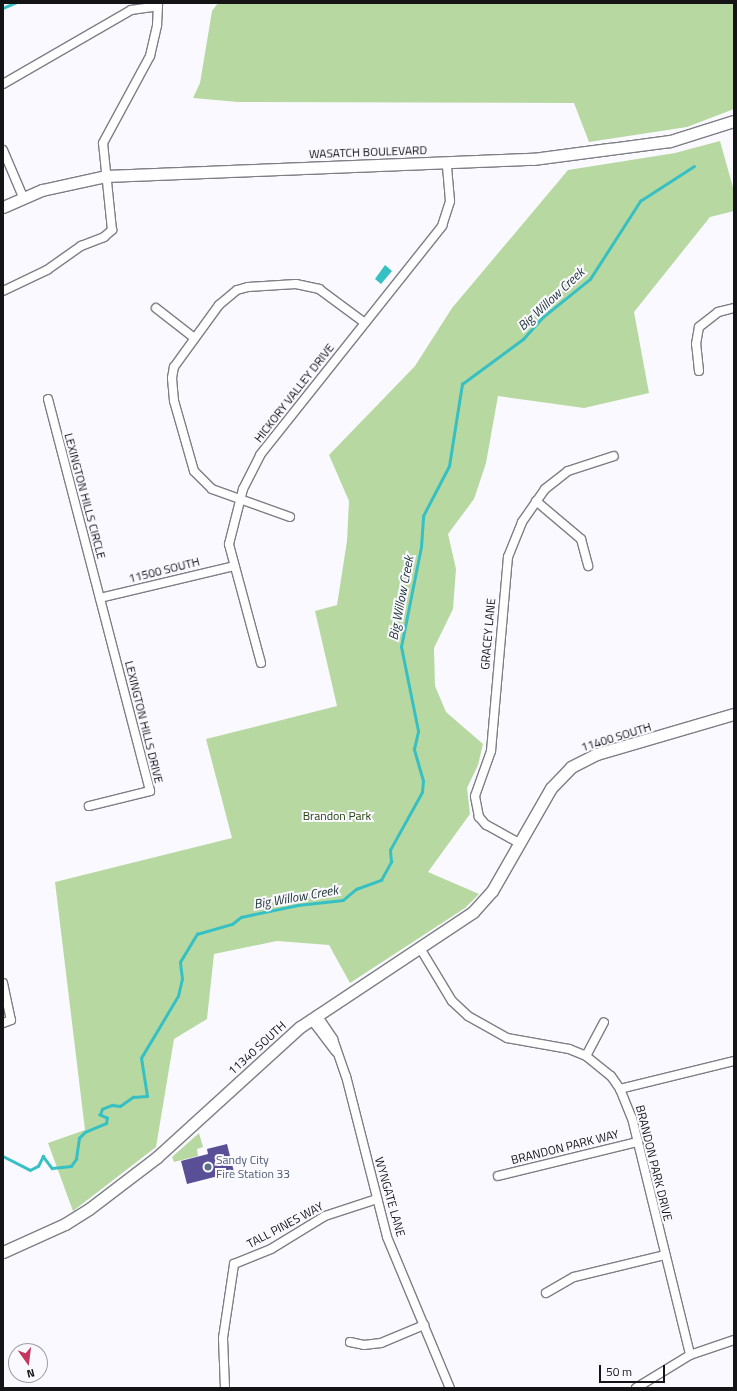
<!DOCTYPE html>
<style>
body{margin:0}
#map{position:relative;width:737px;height:1391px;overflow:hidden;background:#faf9ff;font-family:"Titillium Web",sans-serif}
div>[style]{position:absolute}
.green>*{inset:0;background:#b7d9a1}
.water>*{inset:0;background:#36c0c4}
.stream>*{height:2.5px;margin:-1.25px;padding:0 1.25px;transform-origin:1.25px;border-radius:1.25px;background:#36c0c4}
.building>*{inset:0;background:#584f97}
.roads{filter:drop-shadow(1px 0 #7e7e86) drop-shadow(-1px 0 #7e7e86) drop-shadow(0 1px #7e7e86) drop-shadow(0 -1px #7e7e86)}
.street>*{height:8px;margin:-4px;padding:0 4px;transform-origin:4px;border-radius:4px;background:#fff}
.secondary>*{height:11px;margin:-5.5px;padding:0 5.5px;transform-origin:5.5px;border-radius:5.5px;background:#fff}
.dots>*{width:11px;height:11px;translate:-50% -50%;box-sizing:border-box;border:2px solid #faf9ff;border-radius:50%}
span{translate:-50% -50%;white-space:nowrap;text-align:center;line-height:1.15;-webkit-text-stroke:4px #faf9ff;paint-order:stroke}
.street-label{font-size:12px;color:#141417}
.park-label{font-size:12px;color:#25420c}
.service-label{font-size:12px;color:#4e5e75}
.left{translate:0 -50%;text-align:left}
.water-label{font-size:13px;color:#223839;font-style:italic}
.frame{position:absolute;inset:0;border:4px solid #141417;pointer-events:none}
.north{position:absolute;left:8px;top:1343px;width:40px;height:40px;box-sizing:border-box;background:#faf9ff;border:1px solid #9e9da2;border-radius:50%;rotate:166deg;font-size:11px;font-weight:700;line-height:16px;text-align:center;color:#141417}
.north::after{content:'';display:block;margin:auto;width:14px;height:18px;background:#c6375d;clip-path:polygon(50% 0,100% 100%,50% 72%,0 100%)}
.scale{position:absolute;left:599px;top:1365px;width:66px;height:18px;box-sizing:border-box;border:2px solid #141417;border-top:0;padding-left:5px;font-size:12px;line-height:14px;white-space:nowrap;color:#141417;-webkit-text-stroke:3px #faf9ff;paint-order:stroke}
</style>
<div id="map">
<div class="green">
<div style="clip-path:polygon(218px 3px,734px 3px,734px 109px,687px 127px,589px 142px,574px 103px,238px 102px,193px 98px,200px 83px,212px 11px)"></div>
<div style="clip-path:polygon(720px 141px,734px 191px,734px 211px,710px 217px,634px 312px,649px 393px,584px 408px,498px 396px,486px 463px,474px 499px,448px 534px,456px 569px,453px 609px,434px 648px,435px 686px,446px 712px,483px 744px,478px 765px,467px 788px,470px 814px,428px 872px,479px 894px,465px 908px,350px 983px,329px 945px,277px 941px,214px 954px,207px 1019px,174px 1039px,156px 1147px,73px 1211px,48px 1143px,85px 1130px,55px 882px,232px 838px,206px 739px,337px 706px,315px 611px,337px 605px,347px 541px,349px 501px,329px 455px,415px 366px,452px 308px,568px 170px,675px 153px)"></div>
<div style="clip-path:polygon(199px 1133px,203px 1147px,197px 1149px,198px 1156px,174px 1162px,172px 1157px)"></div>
</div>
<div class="water">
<div style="clip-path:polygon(385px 265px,392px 271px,381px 284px,375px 279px)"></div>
</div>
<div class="stream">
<div style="left:3px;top:8px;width:13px;rotate:-23deg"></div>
<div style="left:3px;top:1156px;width:30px;rotate:27deg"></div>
<div style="left:30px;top:1170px;width:9px;rotate:-27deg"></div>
<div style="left:38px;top:1166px;width:11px;rotate:-63deg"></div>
<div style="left:43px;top:1156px;width:15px;rotate:53deg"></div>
<div style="left:52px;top:1168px;width:19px;rotate:-6deg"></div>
<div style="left:71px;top:1166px;width:9px;rotate:-54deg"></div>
<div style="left:76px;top:1159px;width:21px;rotate:-82deg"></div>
<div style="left:79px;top:1138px;width:8px;rotate:-45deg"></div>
<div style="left:85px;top:1132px;width:23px;rotate:-23deg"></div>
<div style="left:106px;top:1123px;width:5px;rotate:-79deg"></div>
<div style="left:107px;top:1118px;width:8px;rotate:-157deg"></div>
<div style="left:100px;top:1115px;width:6px;rotate:-72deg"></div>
<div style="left:102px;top:1109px;width:11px;rotate:-22deg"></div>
<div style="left:112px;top:1105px;width:8px;rotate:7deg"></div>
<div style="left:120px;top:1106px;width:16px;rotate:-35deg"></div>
<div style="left:133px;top:1097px;width:14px;rotate:-4deg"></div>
<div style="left:147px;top:1096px;width:38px;rotate:-99deg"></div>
<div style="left:141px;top:1058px;width:72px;rotate:-59.2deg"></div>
<div style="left:178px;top:996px;width:17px;rotate:-77deg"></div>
<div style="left:182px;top:979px;width:17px;rotate:-97deg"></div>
<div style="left:180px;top:962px;width:33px;rotate:-59deg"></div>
<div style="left:197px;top:934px;width:36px;rotate:-16deg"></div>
<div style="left:232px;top:924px;width:11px;rotate:-38deg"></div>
<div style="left:241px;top:917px;width:58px;rotate:-11.9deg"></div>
<div style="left:298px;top:905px;width:45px;rotate:-6.3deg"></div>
<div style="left:343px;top:900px;width:17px;rotate:-40deg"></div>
<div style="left:356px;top:889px;width:27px;rotate:-20deg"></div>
<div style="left:381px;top:880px;width:21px;rotate:-61deg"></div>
<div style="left:391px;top:862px;width:12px;rotate:-95deg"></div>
<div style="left:390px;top:850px;width:66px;rotate:-61.1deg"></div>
<div style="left:422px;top:792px;width:11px;rotate:-85deg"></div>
<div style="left:423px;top:781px;width:33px;rotate:-106deg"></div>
<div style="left:414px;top:749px;width:18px;rotate:-77deg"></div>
<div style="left:418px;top:731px;width:86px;rotate:-101.4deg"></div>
<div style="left:401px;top:647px;width:102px;rotate:-78.7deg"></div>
<div style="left:421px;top:547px;width:31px;rotate:-86deg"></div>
<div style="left:423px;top:516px;width:56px;rotate:-62.5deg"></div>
<div style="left:449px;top:466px;width:83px;rotate:-81deg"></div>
<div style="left:462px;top:384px;width:76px;rotate:-36.4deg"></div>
<div style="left:523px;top:339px;width:30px;rotate:-48deg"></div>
<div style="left:543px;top:317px;width:60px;rotate:-39deg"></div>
<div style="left:590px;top:279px;width:93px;rotate:-57.3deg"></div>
<div style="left:640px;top:201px;width:64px;rotate:-32.9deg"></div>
</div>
<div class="building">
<div style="clip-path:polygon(227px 1144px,234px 1172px,187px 1184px,181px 1161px,208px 1154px,207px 1149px)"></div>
</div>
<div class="roads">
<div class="street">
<div style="left:3px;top:84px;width:148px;rotate:-30deg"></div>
<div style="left:131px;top:10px;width:27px;rotate:-8deg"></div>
<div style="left:3px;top:150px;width:51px;rotate:66.9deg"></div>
<div style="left:3px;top:291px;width:49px;rotate:-25.5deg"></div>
<div style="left:47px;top:270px;width:42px;rotate:-35.2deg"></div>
<div style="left:81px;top:246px;width:25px;rotate:-21deg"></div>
<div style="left:104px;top:237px;width:11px;rotate:-41deg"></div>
<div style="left:112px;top:230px;width:87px;rotate:-95.9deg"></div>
<div style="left:103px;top:143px;width:99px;rotate:-61.6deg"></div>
<div style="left:150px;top:56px;width:32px;rotate:-77deg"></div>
<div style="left:157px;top:25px;width:22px;rotate:-87deg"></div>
<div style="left:156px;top:308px;width:47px;rotate:38.1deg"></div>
<div style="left:699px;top:371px;width:27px;rotate:-96deg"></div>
<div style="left:696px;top:344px;width:17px;rotate:-80deg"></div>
<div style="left:699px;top:327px;width:24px;rotate:-38deg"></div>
<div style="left:718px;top:312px;width:16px;rotate:-14deg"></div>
<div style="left:48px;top:399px;width:405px;rotate:75.4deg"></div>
<div style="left:150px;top:791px;width:63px;rotate:166.2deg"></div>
<div style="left:536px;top:501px;width:59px;rotate:40.2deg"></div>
<div style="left:581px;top:539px;width:28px;rotate:75deg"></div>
<div style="left:290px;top:517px;width:83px;rotate:-160.3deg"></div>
<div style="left:212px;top:489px;width:25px;rotate:-135deg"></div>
<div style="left:194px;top:471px;width:73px;rotate:-105.9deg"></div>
<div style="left:174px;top:401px;width:23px;rotate:-95deg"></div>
<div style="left:172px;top:378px;width:11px;rotate:-80deg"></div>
<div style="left:174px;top:367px;width:77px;rotate:-54deg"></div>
<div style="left:219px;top:305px;width:23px;rotate:-40deg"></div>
<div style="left:237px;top:290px;width:11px;rotate:-15deg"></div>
<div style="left:248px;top:287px;width:48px;rotate:-3.6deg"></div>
<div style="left:296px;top:284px;width:24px;rotate:12deg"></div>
<div style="left:319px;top:289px;width:57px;rotate:36.5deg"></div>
<div style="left:100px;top:598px;width:138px;rotate:-13.4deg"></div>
<div style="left:261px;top:663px;width:123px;rotate:-105.1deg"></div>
<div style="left:229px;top:544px;width:57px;rotate:-75.7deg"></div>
<div style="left:243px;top:489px;width:38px;rotate:-63deg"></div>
<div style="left:260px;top:455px;width:293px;rotate:-51.5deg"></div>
<div style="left:442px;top:226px;width:26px;rotate:-72deg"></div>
<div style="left:450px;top:201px;width:38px;rotate:-95deg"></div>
<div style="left:519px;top:843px;width:38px;rotate:-151deg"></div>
<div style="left:486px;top:825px;width:11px;rotate:-131deg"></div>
<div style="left:479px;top:817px;width:21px;rotate:-101deg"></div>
<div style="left:475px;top:796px;width:48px;rotate:-70.4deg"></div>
<div style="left:491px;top:751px;width:195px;rotate:-85deg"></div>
<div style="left:508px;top:557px;width:38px;rotate:-68deg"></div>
<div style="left:522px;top:522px;width:40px;rotate:-55.1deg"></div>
<div style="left:545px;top:489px;width:29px;rotate:-38deg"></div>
<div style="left:568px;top:471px;width:48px;rotate:-18.1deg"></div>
<div style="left:420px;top:948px;width:62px;rotate:58.9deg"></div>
<div style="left:452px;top:1001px;width:22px;rotate:43deg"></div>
<div style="left:468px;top:1016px;width:45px;rotate:29.4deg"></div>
<div style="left:507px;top:1038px;width:63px;rotate:10.1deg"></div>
<div style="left:569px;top:1049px;width:18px;rotate:22deg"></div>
<div style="left:586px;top:1056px;width:32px;rotate:39deg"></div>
<div style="left:611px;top:1076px;width:16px;rotate:55deg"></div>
<div style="left:620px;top:1089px;width:31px;rotate:68deg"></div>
<div style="left:632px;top:1118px;width:244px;rotate:76.2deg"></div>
<div style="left:3px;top:983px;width:38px;rotate:78deg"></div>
<div style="left:11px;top:1020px;width:9px;rotate:159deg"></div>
<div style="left:317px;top:1015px;width:29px;rotate:56deg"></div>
<div style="left:333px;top:1039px;width:39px;rotate:71deg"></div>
<div style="left:346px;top:1076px;width:166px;rotate:75.7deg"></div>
<div style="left:387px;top:1237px;width:164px;rotate:67.4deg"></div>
<div style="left:311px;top:1019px;width:41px;rotate:52.9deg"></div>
<div style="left:586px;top:1056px;width:38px;rotate:-62deg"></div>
<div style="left:620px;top:1089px;width:117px;rotate:-13.8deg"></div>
<div style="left:498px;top:1176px;width:144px;rotate:-13.7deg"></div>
<div style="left:546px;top:1293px;width:32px;rotate:-30deg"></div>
<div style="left:574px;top:1277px;width:94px;rotate:-13.6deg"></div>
<div style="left:350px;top:1342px;width:14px;rotate:12deg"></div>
<div style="left:364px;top:1345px;width:17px;rotate:-7deg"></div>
<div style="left:381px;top:1343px;width:47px;rotate:-22.7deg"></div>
<div style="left:225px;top:1388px;width:50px;rotate:-92.3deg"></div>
<div style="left:223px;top:1338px;width:75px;rotate:-81.5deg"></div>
<div style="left:234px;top:1264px;width:40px;rotate:-22deg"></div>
<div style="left:271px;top:1249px;width:63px;rotate:-31.4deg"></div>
<div style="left:325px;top:1216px;width:55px;rotate:-18.1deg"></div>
<div style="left:636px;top:1388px;width:63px;rotate:-31.4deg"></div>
<div style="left:690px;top:1355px;width:46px;rotate:-18.8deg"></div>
</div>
<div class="secondary">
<div style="left:3px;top:207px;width:43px;rotate:-23.6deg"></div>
<div style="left:42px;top:190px;width:66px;rotate:-12.3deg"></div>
<div style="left:106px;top:176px;width:427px;rotate:-2.3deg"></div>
<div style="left:533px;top:159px;width:138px;rotate:-7.5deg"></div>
<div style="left:670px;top:141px;width:67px;rotate:-17.4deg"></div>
<div style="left:3px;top:1252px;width:68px;rotate:-24.3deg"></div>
<div style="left:65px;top:1224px;width:28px;rotate:-32deg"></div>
<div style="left:89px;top:1209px;width:86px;rotate:-37.4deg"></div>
<div style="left:157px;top:1157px;width:193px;rotate:-42.3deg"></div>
<div style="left:300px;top:1027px;width:208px;rotate:-33.6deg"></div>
<div style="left:473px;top:912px;width:28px;rotate:-48deg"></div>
<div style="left:492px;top:891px;width:119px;rotate:-60.2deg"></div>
<div style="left:551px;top:788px;width:29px;rotate:-46deg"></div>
<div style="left:571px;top:767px;width:29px;rotate:-27deg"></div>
<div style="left:597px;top:754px;width:143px;rotate:-16.3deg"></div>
</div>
</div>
<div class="dots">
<div style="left:208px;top:1167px;background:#5c6f8a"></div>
</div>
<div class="street-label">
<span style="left:368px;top:152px;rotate:-2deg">WASATCH BOULEVARD</span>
<span style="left:294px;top:393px;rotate:-52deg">HICKORY VALLEY DRIVE</span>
<span style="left:85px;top:496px;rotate:75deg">LEXINGTON HILLS CIRCLE</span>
<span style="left:164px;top:570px;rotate:-14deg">11500 SOUTH</span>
<span style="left:488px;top:634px;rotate:-85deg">GRACEY LANE</span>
<span style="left:144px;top:722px;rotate:76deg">LEXINGTON HILLS DRIVE</span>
<span style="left:616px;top:737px;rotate:-17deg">11400 SOUTH</span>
<span style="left:257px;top:1048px;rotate:-42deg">11340 SOUTH</span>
<span style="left:565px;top:1147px;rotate:-14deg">BRANDON PARK WAY</span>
<span style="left:654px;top:1163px;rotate:76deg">BRANDON PARK DRIVE</span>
<span style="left:390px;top:1197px;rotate:74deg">WYNGATE LANE</span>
<span style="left:285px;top:1225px;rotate:-28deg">TALL PINES WAY</span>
</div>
<div class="park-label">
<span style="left:337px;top:816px">Brandon Park</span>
</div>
<div class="service-label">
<span class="left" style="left:216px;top:1167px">Sandy City<br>Fire Station 33</span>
</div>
<div class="water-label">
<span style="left:551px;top:299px;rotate:-43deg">Big Willow Creek</span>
<span style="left:401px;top:598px;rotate:-79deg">Big Willow Creek</span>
<span style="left:296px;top:897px;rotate:-10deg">Big Willow Creek</span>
</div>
<div class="frame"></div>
<div class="north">N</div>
<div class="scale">50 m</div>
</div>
